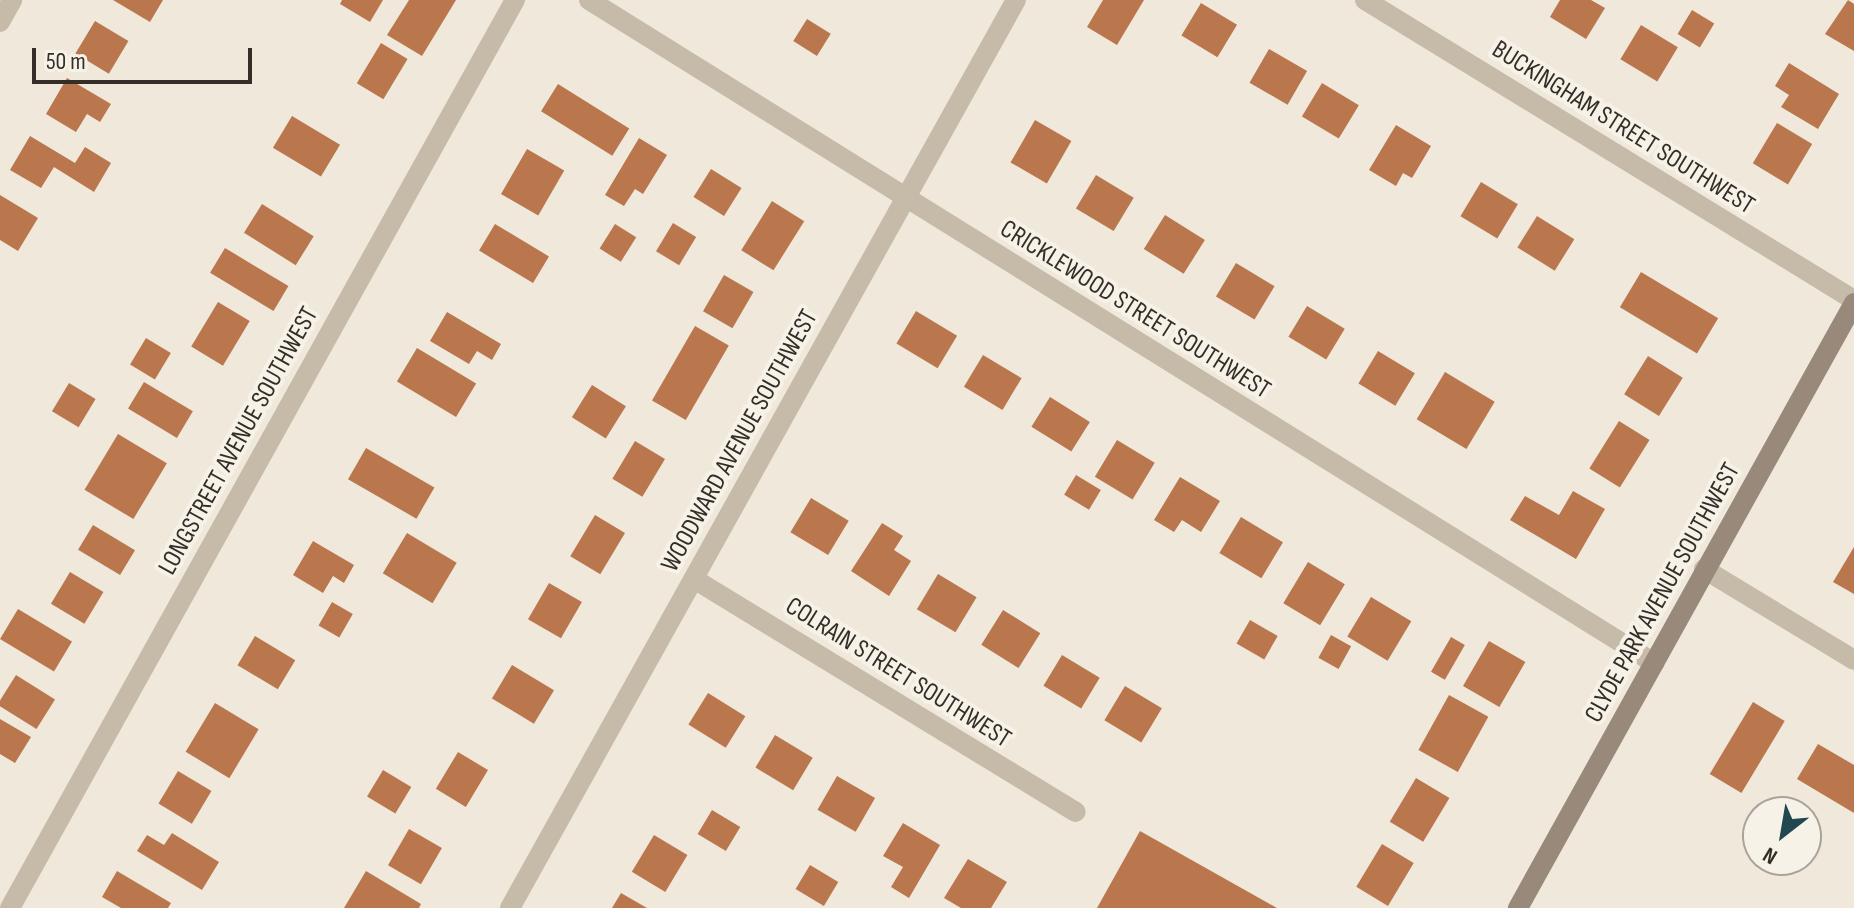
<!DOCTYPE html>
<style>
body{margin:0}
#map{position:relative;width:1854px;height:908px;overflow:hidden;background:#efe8db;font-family:"Sofia Sans Condensed",sans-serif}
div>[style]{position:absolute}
.building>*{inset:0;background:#ba774e;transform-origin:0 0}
.street>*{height:20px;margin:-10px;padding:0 10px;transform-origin:10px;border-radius:10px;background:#c6baa8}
.secondary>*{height:20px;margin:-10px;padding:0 10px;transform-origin:10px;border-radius:10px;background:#99897a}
span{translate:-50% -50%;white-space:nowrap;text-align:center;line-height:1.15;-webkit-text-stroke:8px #f7f2e7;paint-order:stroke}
.street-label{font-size:26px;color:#342d28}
.north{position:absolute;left:1742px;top:796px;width:80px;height:80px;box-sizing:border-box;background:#f7f2e7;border:2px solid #a9a39b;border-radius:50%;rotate:211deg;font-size:22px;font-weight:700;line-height:32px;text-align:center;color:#342d28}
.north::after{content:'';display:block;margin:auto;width:28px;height:36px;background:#214751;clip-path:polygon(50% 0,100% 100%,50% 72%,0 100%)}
.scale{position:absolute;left:32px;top:48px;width:220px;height:36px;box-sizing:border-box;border:4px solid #342d28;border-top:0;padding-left:10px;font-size:24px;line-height:28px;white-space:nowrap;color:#342d28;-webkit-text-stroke:6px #f7f2e7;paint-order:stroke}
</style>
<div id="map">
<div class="building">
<div style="clip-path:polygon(113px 0,163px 0,150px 22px)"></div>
<div style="clip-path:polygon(342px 0,383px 0,370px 22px,340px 4px)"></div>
<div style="clip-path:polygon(409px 0,456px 0,422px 56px,387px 35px)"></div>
<div style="clip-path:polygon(1103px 0,1144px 0,1117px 45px,1087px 27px)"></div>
<div style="clip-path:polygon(1560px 0,1591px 0,1605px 8px,1586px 39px,1550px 17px)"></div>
<div style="clip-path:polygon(1848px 0,1854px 4px,1854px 51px,1825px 34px)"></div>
<div style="left:1201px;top:3px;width:42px;height:38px;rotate:31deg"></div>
<div style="left:1692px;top:10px;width:26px;height:28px;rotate:31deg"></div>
<div style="left:807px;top:19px;width:28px;height:26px;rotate:32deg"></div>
<div style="left:95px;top:21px;width:39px;height:38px;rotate:31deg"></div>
<div style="left:1641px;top:25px;width:43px;height:40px;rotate:31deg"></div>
<div style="left:381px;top:43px;width:31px;height:47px;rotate:31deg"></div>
<div style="left:1269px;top:49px;width:44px;height:39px;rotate:30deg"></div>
<div style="clip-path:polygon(1789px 63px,1839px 94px,1818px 129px,1781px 107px,1789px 95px,1775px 86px)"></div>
<div style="clip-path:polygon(67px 78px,111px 104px,100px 122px,87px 114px,76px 132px,46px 114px)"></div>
<div style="left:1322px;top:83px;width:43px;height:39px;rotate:31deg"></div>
<div style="left:558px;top:84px;width:84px;height:32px;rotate:32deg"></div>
<div style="left:292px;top:116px;width:56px;height:37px;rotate:31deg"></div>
<div style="left:1035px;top:120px;width:42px;height:49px;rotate:30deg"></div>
<div style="left:1777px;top:123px;width:41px;height:47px;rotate:31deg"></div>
<div style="clip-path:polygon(1396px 125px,1431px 146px,1412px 178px,1403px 173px,1396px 186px,1369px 170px)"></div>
<div style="clip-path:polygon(30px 136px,75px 163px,85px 147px,111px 163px,94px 192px,54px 167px,41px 188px,10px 170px)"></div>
<div style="clip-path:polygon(639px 138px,667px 155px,643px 194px,635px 189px,624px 206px,605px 195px)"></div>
<div style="left:527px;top:149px;width:43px;height:52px;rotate:30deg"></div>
<div style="left:711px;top:169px;width:36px;height:33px;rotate:32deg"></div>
<div style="left:1096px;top:175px;width:44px;height:39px;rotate:31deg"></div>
<div style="left:1481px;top:182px;width:43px;height:40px;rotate:31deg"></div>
<div style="clip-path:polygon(0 195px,38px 218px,18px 251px,0 240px)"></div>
<div style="left:772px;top:201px;width:38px;height:58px;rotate:32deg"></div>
<div style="left:262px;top:204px;width:61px;height:34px;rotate:32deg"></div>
<div style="left:1165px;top:215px;width:47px;height:40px;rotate:32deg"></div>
<div style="left:1537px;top:216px;width:44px;height:37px;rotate:32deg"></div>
<div style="left:673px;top:223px;width:27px;height:33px;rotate:31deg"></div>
<div style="left:495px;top:224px;width:63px;height:31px;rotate:31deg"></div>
<div style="left:615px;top:224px;width:25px;height:29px;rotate:32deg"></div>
<div style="left:225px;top:248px;width:74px;height:29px;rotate:31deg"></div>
<div style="left:1236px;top:263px;width:45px;height:39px;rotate:31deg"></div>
<div style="left:1641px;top:272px;width:90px;height:41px;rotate:31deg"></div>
<div style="left:724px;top:275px;width:34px;height:42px;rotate:30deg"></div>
<div style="left:218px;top:302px;width:37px;height:52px;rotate:31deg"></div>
<div style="left:1307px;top:306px;width:44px;height:36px;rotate:31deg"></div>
<div style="left:916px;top:311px;width:48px;height:38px;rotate:31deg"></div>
<div style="clip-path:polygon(447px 312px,501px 344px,492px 360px,477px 351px,469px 364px,430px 341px)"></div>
<div style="left:695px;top:326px;width:39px;height:86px;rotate:30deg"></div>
<div style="left:146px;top:338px;width:29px;height:31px;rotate:31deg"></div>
<div style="left:417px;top:348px;width:69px;height:39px;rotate:31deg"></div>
<div style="left:1378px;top:351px;width:43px;height:38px;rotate:31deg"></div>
<div style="left:983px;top:355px;width:45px;height:37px;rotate:31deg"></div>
<div style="left:1648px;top:356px;width:41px;height:45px;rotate:32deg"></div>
<div style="left:1445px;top:372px;width:58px;height:55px;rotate:31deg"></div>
<div style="left:144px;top:382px;width:57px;height:31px;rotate:31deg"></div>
<div style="left:69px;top:383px;width:31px;height:33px;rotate:31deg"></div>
<div style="left:592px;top:385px;width:40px;height:38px;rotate:32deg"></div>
<div style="left:1050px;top:397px;width:47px;height:35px;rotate:32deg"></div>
<div style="left:1619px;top:421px;width:36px;height:56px;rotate:32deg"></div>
<div style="left:118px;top:434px;width:57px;height:65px;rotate:31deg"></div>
<div style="left:1117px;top:440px;width:44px;height:43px;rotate:31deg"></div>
<div style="left:635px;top:441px;width:35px;height:44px;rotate:31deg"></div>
<div style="left:366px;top:448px;width:79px;height:36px;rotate:30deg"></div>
<div style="left:1076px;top:475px;width:29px;height:23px;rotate:31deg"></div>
<div style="clip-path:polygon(1180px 477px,1220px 501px,1201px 532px,1182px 520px,1174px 532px,1154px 520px)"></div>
<div style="clip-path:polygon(1573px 491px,1605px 509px,1576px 559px,1510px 520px,1525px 496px,1559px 515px)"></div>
<div style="left:811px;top:498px;width:44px;height:40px;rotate:31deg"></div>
<div style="left:595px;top:515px;width:35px;height:48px;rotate:31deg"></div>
<div style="left:1241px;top:517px;width:49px;height:42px;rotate:31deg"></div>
<div style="clip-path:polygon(882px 523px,903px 536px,894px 550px,911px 561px,889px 596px,851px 571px)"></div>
<div style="left:93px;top:525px;width:49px;height:29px;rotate:31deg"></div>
<div style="left:407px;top:533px;width:58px;height:47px;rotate:31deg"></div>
<div style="clip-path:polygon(313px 541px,354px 565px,344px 583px,333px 576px,323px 593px,293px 575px)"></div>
<div style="clip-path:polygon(1854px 547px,1854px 594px,1833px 582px)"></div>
<div style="left:1308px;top:562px;width:43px;height:48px;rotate:31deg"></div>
<div style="left:70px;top:572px;width:39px;height:37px;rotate:31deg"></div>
<div style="left:938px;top:574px;width:45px;height:41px;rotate:31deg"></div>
<div style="left:549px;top:583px;width:38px;height:42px;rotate:30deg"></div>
<div style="left:1371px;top:597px;width:47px;height:46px;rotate:31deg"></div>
<div style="left:332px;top:602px;width:24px;height:27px;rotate:30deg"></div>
<div style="left:18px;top:609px;width:63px;height:35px;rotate:31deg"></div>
<div style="left:1003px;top:610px;width:44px;height:41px;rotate:32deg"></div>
<div style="left:1250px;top:620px;width:32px;height:27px;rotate:30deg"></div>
<div style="left:1331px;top:635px;width:23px;height:26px;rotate:29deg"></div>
<div style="left:255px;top:636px;width:47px;height:34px;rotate:31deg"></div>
<div style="left:1451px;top:637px;width:16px;height:40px;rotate:30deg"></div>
<div style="left:1489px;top:641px;width:42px;height:52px;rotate:30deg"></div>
<div style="left:1062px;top:655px;width:44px;height:36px;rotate:31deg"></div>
<div style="left:512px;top:665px;width:49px;height:39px;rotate:31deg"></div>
<div style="left:16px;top:675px;width:46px;height:35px;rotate:32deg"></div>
<div style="left:1125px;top:686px;width:43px;height:40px;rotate:31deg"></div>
<div style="left:708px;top:693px;width:44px;height:37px;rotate:32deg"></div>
<div style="left:1449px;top:695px;width:45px;height:63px;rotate:29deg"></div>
<div style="left:1753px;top:702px;width:37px;height:84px;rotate:31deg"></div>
<div style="left:215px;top:703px;width:51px;height:57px;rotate:31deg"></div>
<div style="clip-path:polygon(0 719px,31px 737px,15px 763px,0 754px)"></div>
<div style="left:775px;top:735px;width:44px;height:38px;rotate:31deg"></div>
<div style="clip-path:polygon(1818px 744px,1854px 765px,1854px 813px,1797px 779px)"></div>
<div style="left:458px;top:752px;width:35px;height:43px;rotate:31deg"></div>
<div style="left:383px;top:770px;width:33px;height:31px;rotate:31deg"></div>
<div style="left:178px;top:771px;width:39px;height:38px;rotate:31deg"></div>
<div style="left:837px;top:776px;width:44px;height:39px;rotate:30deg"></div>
<div style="left:1416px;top:778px;width:39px;height:51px;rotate:31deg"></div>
<div style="left:712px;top:810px;width:33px;height:28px;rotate:31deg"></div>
<div style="clip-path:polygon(903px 823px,940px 845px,909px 898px,891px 887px,903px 867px,883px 856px)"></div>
<div style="left:409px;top:829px;width:38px;height:42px;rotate:30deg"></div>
<div style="clip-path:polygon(1140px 831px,1277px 908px,1097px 908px)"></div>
<div style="clip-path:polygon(172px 833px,219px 862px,202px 890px,137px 851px,147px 835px,164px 845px)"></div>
<div style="left:654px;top:835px;width:39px;height:43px;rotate:31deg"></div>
<div style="left:1382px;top:844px;width:37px;height:50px;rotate:31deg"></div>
<div style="clip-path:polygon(968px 859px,1007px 882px,991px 908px,961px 908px,944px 898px)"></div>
<div style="left:810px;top:865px;width:33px;height:28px;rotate:31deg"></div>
<div style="clip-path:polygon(117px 871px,171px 903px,168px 908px,121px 908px,102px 897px)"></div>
<div style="clip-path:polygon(366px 871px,421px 904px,419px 908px,344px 908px)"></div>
<div style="clip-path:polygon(621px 893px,647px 908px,612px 908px)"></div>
</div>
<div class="street">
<div style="left:589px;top:0;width:1255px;rotate:31.9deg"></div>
<div style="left:1365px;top:0;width:574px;rotate:31.53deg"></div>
<div style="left:0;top:22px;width:25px;rotate:-61deg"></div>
<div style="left:1704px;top:569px;width:175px;rotate:31.2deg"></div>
<div style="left:694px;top:579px;width:447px;rotate:31.4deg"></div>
<div style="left:10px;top:908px;width:1039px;rotate:-60.92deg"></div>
<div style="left:510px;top:908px;width:1039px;rotate:-60.87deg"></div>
</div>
<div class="secondary">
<div style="left:1518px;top:908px;width:692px;rotate:-60.95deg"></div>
</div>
<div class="street-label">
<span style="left:1623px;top:128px;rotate:32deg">BUCKINGHAM STREET SOUTHWEST</span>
<span style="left:1135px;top:310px;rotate:32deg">CRICKLEWOOD STREET SOUTHWEST</span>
<span style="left:239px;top:441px;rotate:-61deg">LONGSTREET AVENUE SOUTHWEST</span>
<span style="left:740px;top:441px;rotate:-61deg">WOODWARD AVENUE SOUTHWEST</span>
<span style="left:1663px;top:593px;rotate:-61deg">CLYDE PARK AVENUE SOUTHWEST</span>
<span style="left:898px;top:673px;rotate:32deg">COLRAIN STREET SOUTHWEST</span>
</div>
<div class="north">N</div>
<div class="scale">50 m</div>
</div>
